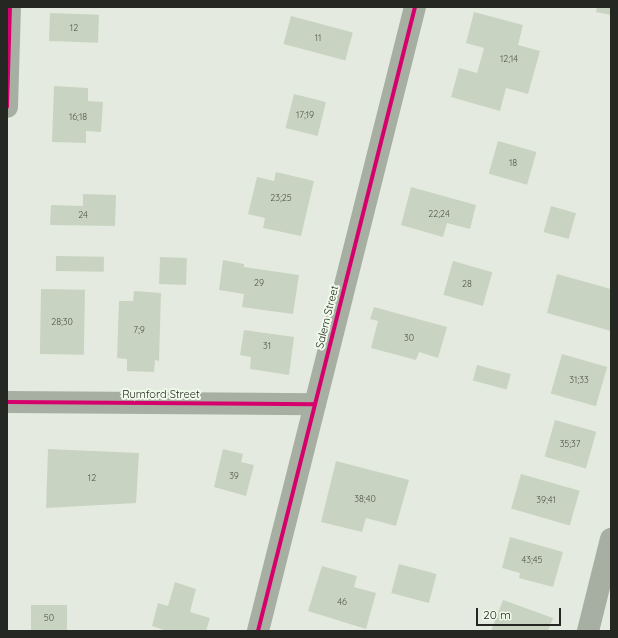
<!DOCTYPE html>
<style>
body{margin:0}
#map{position:relative;width:618px;height:638px;overflow:hidden;background:#e4eae0;font-family:Quicksand,sans-serif}
div>[style]{position:absolute}
.building>*{inset:0;background:#c8d4c1;transform-origin:0 0}
.minor>*{height:22px;margin:-11px;padding:0 11px;transform-origin:11px;border-radius:11px;background:#a7aea2}
.cycleway>*{height:4px;margin:-2px;padding:0 2px;transform-origin:2px;border-radius:2px;background:#d6006c}
span{translate:-50% -50%;white-space:nowrap;text-align:center;line-height:1.15;-webkit-text-stroke:4px #f0faea;paint-order:stroke}
.number-label{font-size:9px;color:#4e534a}
.number-label span{-webkit-text-stroke-width:0}
.street-label{font-size:11px;color:#252822}
.frame{position:absolute;inset:0;border:8px solid #252822;pointer-events:none}
.scale{position:absolute;left:476px;top:608px;width:85px;height:18px;box-sizing:border-box;border:2px solid #252822;border-top:0;padding-left:5px;font-size:12px;line-height:14px;white-space:nowrap;color:#252822;-webkit-text-stroke:3px #f0faea;paint-order:stroke}
</style>
<div id="map">
<div class="building">
<div style="clip-path:polygon(597px 7px,611px 7px,611px 15px,596px 12px)"></div>
<div style="clip-path:polygon(474px 12px,523px 25px,518px 45px,540px 51px,528px 94px,506px 88px,500px 111px,451px 97px,459px 68px,477px 73px,484px 48px,466px 43px)"></div>
<div style="left:50px;top:13px;width:49px;height:28px;rotate:2deg"></div>
<div style="left:291px;top:16px;width:64px;height:29px;rotate:15deg"></div>
<div style="clip-path:polygon(54px 86px,88px 88px,88px 101px,103px 102px,101px 132px,86px 131px,86px 143px,52px 142px)"></div>
<div style="left:294px;top:94px;width:33px;height:35px;rotate:14deg"></div>
<div style="left:498px;top:141px;width:40px;height:34px;rotate:16deg"></div>
<div style="clip-path:polygon(276px 172px,314px 181px,301px 236px,263px 228px,265px 218px,248px 214px,257px 177px,274px 181px)"></div>
<div style="clip-path:polygon(411px 187px,476px 205px,470px 229px,447px 223px,443px 237px,401px 225px)"></div>
<div style="clip-path:polygon(83px 194px,116px 195px,115px 226px,50px 225px,51px 205px,83px 206px)"></div>
<div style="left:551px;top:206px;width:26px;height:27px;rotate:16deg"></div>
<div style="left:56px;top:256px;width:48px;height:15px;rotate:1deg"></div>
<div style="left:160px;top:257px;width:27px;height:27px;rotate:2deg"></div>
<div style="clip-path:polygon(223px 260px,244px 264px,244px 267px,299px 275px,293px 314px,242px 307px,244px 294px,219px 290px)"></div>
<div style="left:453px;top:261px;width:41px;height:35px;rotate:16deg"></div>
<div style="clip-path:polygon(557px 274px,611px 289px,611px 331px,547px 313px)"></div>
<div style="left:41px;top:289px;width:44px;height:65px;rotate:1deg"></div>
<div style="clip-path:polygon(134px 291px,161px 293px,159px 361px,155px 360px,154px 372px,127px 371px,127px 359px,117px 358px,119px 301px,133px 301px)"></div>
<div style="clip-path:polygon(374px 307px,447px 327px,438px 358px,419px 352px,416px 360px,371px 348px,378px 321px,370px 319px)"></div>
<div style="clip-path:polygon(244px 330px,294px 337px,289px 375px,250px 369px,251px 357px,240px 355px)"></div>
<div style="left:562px;top:354px;width:47px;height:41px;rotate:16deg"></div>
<div style="left:477px;top:365px;width:35px;height:16px;rotate:15deg"></div>
<div style="left:555px;top:420px;width:43px;height:38px;rotate:16deg"></div>
<div style="clip-path:polygon(48px 449px,139px 453px,136px 503px,46px 508px)"></div>
<div style="clip-path:polygon(223px 449px,243px 454px,241px 462px,254px 465px,246px 496px,214px 487px)"></div>
<div style="clip-path:polygon(336px 461px,409px 480px,396px 526px,366px 518px,362px 532px,321px 522px)"></div>
<div style="left:521px;top:474px;width:61px;height:36px;rotate:16deg"></div>
<div style="clip-path:polygon(510px 537px,563px 552px,553px 587px,519px 578px,520px 573px,502px 568px)"></div>
<div style="left:399px;top:564px;width:39px;height:30px;rotate:15deg"></div>
<div style="clip-path:polygon(322px 566px,357px 576px,354px 587px,376px 593px,366px 629px,308px 611px)"></div>
<div style="clip-path:polygon(175px 582px,196px 589px,190px 612px,210px 618px,206px 631px,167px 631px,152px 626px,158px 603px,168px 606px)"></div>
<div style="clip-path:polygon(503px 600px,553px 618px,548px 631px,491px 631px)"></div>
<div style="left:67px;top:605px;width:26px;height:36px;rotate:90deg"></div>
</div>
<div class="minor">
<div style="left:7px;top:107px;width:100px;rotate:-88.3deg"></div>
<div style="left:7px;top:402px;width:308px;rotate:0.4deg"></div>
<div style="left:258px;top:631px;width:643px;rotate:-75.88deg"></div>
<div style="left:588px;top:631px;width:95px;rotate:-76deg"></div>
</div>
<div class="cycleway">
<div style="left:7px;top:107px;width:100px;rotate:-88.3deg"></div>
<div style="left:7px;top:402px;width:308px;rotate:0.4deg"></div>
<div style="left:258px;top:631px;width:643px;rotate:-75.88deg"></div>
</div>
<div class="number-label">
<span style="left:74px;top:28px">12</span>
<span style="left:318px;top:38px">11</span>
<span style="left:509px;top:59px">12;14</span>
<span style="left:305px;top:115px">17;19</span>
<span style="left:78px;top:117px">16;18</span>
<span style="left:513px;top:163px">18</span>
<span style="left:281px;top:198px">23;25</span>
<span style="left:439px;top:214px">22;24</span>
<span style="left:83px;top:215px">24</span>
<span style="left:259px;top:283px">29</span>
<span style="left:467px;top:284px">28</span>
<span style="left:62px;top:322px">28;30</span>
<span style="left:139px;top:330px">7;9</span>
<span style="left:409px;top:338px">30</span>
<span style="left:267px;top:346px">31</span>
<span style="left:579px;top:380px">31;33</span>
<span style="left:570px;top:444px">35;37</span>
<span style="left:234px;top:476px">39</span>
<span style="left:92px;top:478px">12</span>
<span style="left:365px;top:499px">38;40</span>
<span style="left:546px;top:500px">39;41</span>
<span style="left:532px;top:560px">43;45</span>
<span style="left:342px;top:602px">46</span>
<span style="left:49px;top:618px">50</span>
</div>
<div class="street-label">
<span style="left:327px;top:317px;rotate:-76deg">Salem Street</span>
<span style="left:161px;top:394px">Rumford Street</span>
</div>
<div class="frame"></div>
<div class="scale">20 m</div>
</div>
